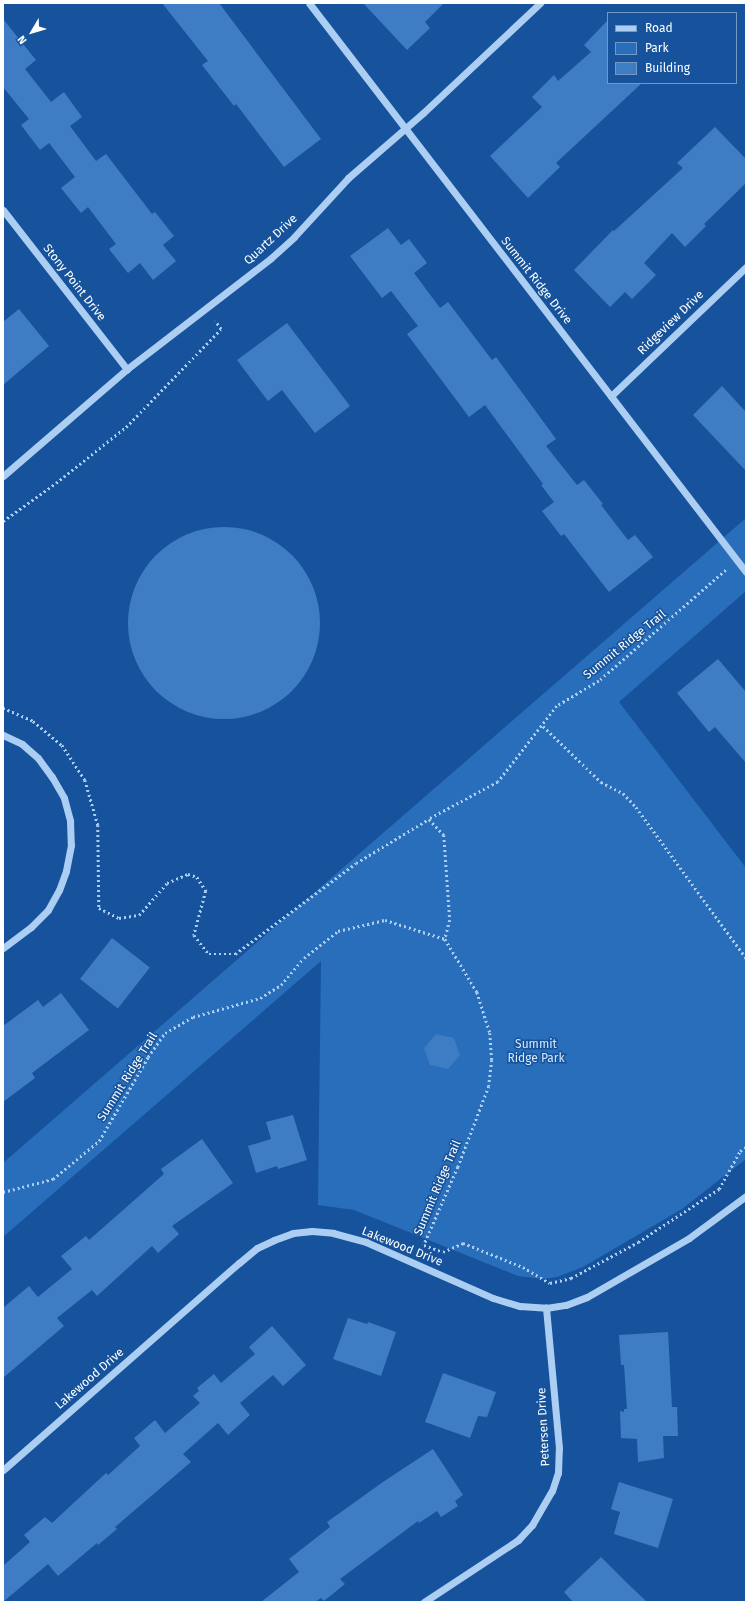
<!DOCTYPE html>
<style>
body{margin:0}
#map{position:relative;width:749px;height:1605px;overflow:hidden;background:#16539c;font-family:"Fira Sans",sans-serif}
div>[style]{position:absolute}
.green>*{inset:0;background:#296eba}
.building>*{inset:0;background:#3e7dc3;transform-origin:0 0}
.round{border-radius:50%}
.path>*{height:2.5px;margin-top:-1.25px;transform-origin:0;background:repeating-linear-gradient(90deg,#accef3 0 2px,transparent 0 5px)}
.minor>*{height:7px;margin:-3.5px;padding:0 3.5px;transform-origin:3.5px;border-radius:3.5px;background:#accef3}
span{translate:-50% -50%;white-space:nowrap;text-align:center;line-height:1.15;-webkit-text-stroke:3px #16539c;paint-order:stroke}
.street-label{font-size:12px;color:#fff}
.park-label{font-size:12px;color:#d5e8fd}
.frame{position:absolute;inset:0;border:4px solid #fff;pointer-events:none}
.legend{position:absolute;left:607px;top:12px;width:130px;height:72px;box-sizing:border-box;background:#16539c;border:1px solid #7398c4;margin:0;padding:5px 7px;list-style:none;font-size:12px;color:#fff}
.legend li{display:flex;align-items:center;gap:8px;height:20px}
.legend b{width:20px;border:1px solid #7398c4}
.north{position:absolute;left:12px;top:12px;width:40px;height:40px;-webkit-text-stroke:3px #16539c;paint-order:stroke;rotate:232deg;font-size:11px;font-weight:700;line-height:16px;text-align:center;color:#fff}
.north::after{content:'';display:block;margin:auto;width:14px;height:18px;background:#fff;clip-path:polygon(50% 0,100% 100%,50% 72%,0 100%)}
</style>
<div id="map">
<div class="green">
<div style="clip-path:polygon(746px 518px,746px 591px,619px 702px,746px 868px,746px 1159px,682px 1209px,583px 1267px,557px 1277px,543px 1279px,518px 1276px,354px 1210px,318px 1205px,321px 961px,3px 1237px,3px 1163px)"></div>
</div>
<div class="building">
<div style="clip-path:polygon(162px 3px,219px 3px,321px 139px,284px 167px,236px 104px,234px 106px,202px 65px,208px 61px)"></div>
<div style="clip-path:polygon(363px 3px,444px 3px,425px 22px,430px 28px,407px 50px)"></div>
<div style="clip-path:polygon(3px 19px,36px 60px,25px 69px,51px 102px,64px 92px,82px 117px,70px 126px,96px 161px,106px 154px,152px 214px,155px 212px,174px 236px,163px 245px,176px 261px,153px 280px,140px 263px,128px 273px,109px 249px,116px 244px,88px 207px,81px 213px,61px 188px,75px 177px,49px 143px,40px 150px,21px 125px,29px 119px,3px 87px)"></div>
<div style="clip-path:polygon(608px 20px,608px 83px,642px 83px,556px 163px,560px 167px,528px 198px,490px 156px,542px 107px,532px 97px,554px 75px,558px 81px,591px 52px,584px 45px)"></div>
<div style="clip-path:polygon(715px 127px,746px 159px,746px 183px,704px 224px,706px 226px,685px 247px,672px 233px,644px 263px,656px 275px,632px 299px,625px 292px,610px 307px,574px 270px,613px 230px,614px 231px,683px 168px,677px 163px)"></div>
<div style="clip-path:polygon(388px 228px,401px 245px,409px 239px,427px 263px,414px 273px,440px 308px,448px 302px,492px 360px,496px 357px,515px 383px,556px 439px,546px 446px,577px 485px,584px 480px,603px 504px,601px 505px,628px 540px,635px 535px,653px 557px,609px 592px,564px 534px,561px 536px,542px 511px,554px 502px,541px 485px,543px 484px,485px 405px,469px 417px,407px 334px,418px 326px,391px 291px,382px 298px,350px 256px)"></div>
<div style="clip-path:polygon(19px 309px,49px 346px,3px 385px,3px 322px)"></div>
<div style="clip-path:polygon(287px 323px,350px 406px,315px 433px,282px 390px,268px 401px,237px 360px)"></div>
<div style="clip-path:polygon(722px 386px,746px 412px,746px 471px,693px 415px)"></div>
<div class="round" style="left:128px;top:527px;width:192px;height:192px"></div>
<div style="clip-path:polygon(718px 659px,746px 692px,746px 763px,715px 727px,709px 732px,677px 693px)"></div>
<div style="left:112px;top:938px;width:48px;height:52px;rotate:38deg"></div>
<div style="clip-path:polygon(61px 993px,89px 1030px,32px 1073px,35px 1078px,3px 1102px,3px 1026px,38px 1000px,43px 1007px)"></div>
<div style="clip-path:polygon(436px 1034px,454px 1038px,460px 1055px,448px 1069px,430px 1065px,424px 1048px)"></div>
<div style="clip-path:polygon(293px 1115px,307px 1160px,278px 1169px,277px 1166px,256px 1173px,248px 1146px,271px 1139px,266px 1122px)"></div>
<div style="clip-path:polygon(202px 1139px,233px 1183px,172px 1226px,179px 1234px,158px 1253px,152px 1246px,97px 1296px,92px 1290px,57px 1318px,64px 1326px,3px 1378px,3px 1308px,29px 1286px,38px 1297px,72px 1269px,61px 1256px,86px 1236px,89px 1240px,164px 1174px,161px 1169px)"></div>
<div style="clip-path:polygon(348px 1318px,367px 1324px,368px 1322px,396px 1332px,381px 1376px,333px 1359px)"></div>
<div style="clip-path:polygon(272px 1326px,306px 1365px,283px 1386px,273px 1375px,240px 1403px,250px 1415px,228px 1435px,218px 1423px,183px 1454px,191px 1462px,115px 1527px,117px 1529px,98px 1545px,97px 1543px,58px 1576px,48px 1564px,3px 1602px,3px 1566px,30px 1542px,24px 1535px,45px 1517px,52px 1523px,106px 1473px,108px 1475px,140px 1446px,134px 1438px,155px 1420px,165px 1433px,200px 1403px,193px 1396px,199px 1391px,197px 1388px,214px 1374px,221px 1383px,255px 1354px,249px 1347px)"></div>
<div style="clip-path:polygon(668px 1332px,672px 1407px,677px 1407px,678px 1436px,663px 1436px,664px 1458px,638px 1462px,637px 1439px,621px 1438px,620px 1411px,624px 1412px,624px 1409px,627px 1409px,624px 1365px,621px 1365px,619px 1335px)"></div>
<div style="clip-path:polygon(443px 1373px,496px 1392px,487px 1417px,478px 1416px,470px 1438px,425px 1422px)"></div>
<div style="clip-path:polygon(433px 1449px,463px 1495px,455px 1501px,458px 1506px,441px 1517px,437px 1511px,419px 1523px,418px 1521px,340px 1579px,345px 1584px,324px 1601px,321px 1598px,315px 1602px,261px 1602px,299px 1572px,289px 1559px,330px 1527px,327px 1522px,383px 1482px)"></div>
<div style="clip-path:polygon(619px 1482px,673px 1499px,658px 1548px,614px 1534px,620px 1512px,611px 1509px)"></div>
<div style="clip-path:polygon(601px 1557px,626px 1582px,647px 1602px,573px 1602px,564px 1592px)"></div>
</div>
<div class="path">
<div style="left:3px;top:521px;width:65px;rotate:-35.6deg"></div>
<div style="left:56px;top:483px;width:90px;rotate:-38.7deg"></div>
<div style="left:126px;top:427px;width:136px;rotate:-45.9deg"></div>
<div style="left:221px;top:329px;width:10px;rotate:-127deg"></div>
<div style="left:726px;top:570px;width:169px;rotate:138.8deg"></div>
<div style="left:599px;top:681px;width:49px;rotate:149.2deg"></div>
<div style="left:557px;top:706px;width:96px;rotate:127.8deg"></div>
<div style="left:498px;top:782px;width:78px;rotate:151.8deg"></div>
<div style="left:429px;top:819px;width:22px;rotate:47deg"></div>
<div style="left:444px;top:835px;width:85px;rotate:86deg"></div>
<div style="left:450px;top:920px;width:20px;rotate:105deg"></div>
<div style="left:445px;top:939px;width:62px;rotate:58.9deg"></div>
<div style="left:477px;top:992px;width:43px;rotate:72.4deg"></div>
<div style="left:490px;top:1033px;width:27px;rotate:86deg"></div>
<div style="left:492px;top:1060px;width:26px;rotate:97deg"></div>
<div style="left:489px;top:1086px;width:87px;rotate:110.9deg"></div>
<div style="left:458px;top:1167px;width:85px;rotate:113.6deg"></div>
<div style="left:424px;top:1245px;width:20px;rotate:20deg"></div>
<div style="left:443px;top:1252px;width:22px;rotate:-24deg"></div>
<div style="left:463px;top:1243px;width:65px;rotate:21.8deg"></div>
<div style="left:523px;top:1267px;width:31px;rotate:31deg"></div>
<div style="left:550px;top:1283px;width:22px;rotate:-13deg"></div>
<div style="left:571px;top:1278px;width:76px;rotate:-28.2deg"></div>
<div style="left:638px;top:1242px;width:97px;rotate:-33.2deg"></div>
<div style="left:719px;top:1189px;width:43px;rotate:-61.1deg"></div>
<div style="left:740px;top:1151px;width:7px;rotate:-34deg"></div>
<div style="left:3px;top:708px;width:33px;rotate:23deg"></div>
<div style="left:33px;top:721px;width:38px;rotate:40deg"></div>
<div style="left:62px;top:745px;width:42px;rotate:56.7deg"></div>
<div style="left:85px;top:780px;width:47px;rotate:73.9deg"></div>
<div style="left:98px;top:825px;width:83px;rotate:89.3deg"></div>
<div style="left:99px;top:908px;width:22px;rotate:27deg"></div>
<div style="left:119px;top:918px;width:20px;rotate:-9deg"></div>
<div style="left:139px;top:915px;width:43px;rotate:-48.8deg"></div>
<div style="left:167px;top:883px;width:23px;rotate:-23deg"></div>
<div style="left:188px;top:874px;width:9px;rotate:18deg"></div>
<div style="left:197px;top:877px;width:17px;rotate:57deg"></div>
<div style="left:206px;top:891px;width:46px;rotate:105.3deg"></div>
<div style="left:194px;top:935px;width:24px;rotate:52deg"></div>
<div style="left:209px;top:954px;width:26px"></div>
<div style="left:235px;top:954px;width:151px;rotate:-36.9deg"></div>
<div style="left:356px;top:863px;width:85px;rotate:-31.1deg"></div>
<div style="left:543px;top:726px;width:81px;rotate:44deg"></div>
<div style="left:601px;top:782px;width:25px;rotate:27deg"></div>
<div style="left:623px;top:793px;width:19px;rotate:47deg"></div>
<div style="left:636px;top:807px;width:187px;rotate:53.9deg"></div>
<div style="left:3px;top:1192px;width:52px;rotate:-14.6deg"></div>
<div style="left:53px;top:1179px;width:60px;rotate:-39.6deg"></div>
<div style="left:99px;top:1141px;width:97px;rotate:-59.7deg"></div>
<div style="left:148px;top:1057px;width:29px;rotate:-55deg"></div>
<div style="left:165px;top:1033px;width:32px;rotate:-30deg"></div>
<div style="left:193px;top:1017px;width:70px;rotate:-15.8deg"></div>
<div style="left:260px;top:998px;width:25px;rotate:-32deg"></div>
<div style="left:281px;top:985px;width:35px;rotate:-50deg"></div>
<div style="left:304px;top:958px;width:43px;rotate:-38.5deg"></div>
<div style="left:338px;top:931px;width:48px;rotate:-13.2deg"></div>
<div style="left:385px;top:920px;width:63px;rotate:17.6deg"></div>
</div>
<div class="minor">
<div style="left:309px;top:3px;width:717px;rotate:52.48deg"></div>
<div style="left:3px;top:210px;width:202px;rotate:52.1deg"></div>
<div style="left:611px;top:396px;width:187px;rotate:-43.7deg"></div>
<div style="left:3px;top:476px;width:164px;rotate:-40.8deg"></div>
<div style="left:127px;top:369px;width:182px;rotate:-37.6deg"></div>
<div style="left:271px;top:258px;width:31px;rotate:-42deg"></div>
<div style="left:294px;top:237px;width:80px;rotate:-47.5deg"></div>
<div style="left:348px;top:178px;width:99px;rotate:-40.9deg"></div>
<div style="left:423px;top:113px;width:161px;rotate:-43.2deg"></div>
<div style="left:3px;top:735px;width:21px;rotate:25deg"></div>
<div style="left:22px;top:744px;width:21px;rotate:41deg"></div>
<div style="left:38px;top:758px;width:24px;rotate:54deg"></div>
<div style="left:52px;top:777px;width:24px;rotate:60deg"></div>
<div style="left:64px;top:798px;width:24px;rotate:75deg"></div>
<div style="left:70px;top:821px;width:24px;rotate:88deg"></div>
<div style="left:71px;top:845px;width:26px;rotate:101deg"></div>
<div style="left:66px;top:871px;width:20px;rotate:110deg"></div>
<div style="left:59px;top:890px;width:23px;rotate:119deg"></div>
<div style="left:48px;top:910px;width:24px;rotate:135deg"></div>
<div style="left:31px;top:927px;width:35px;rotate:143deg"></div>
<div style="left:3px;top:1470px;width:314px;rotate:-41.3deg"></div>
<div style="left:239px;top:1263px;width:23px;rotate:-40deg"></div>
<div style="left:257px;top:1248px;width:19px;rotate:-25deg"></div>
<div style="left:274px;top:1240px;width:20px;rotate:-20deg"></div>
<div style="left:293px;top:1233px;width:19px;rotate:-6deg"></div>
<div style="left:312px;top:1231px;width:21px;rotate:5deg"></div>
<div style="left:333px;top:1233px;width:34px;rotate:15deg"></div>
<div style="left:366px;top:1242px;width:139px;rotate:23.8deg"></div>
<div style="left:493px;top:1298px;width:28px;rotate:17deg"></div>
<div style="left:520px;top:1306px;width:26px;rotate:4deg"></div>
<div style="left:546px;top:1308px;width:20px;rotate:-9deg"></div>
<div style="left:566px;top:1305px;width:22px;rotate:-21deg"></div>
<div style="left:587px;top:1297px;width:118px;rotate:-30deg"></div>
<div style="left:689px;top:1238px;width:71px;rotate:-36.4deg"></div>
<div style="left:424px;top:1602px;width:113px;rotate:-33.4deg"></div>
<div style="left:518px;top:1540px;width:21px;rotate:-47deg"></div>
<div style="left:532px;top:1525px;width:39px;rotate:-60deg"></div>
<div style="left:552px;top:1491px;width:19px;rotate:-72deg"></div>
<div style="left:558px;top:1473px;width:25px;rotate:-88deg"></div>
<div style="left:559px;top:1448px;width:141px;rotate:-95.3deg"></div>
</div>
<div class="street-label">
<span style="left:271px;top:240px;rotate:-43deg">Quartz Drive</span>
<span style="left:536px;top:281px;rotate:52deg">Summit Ridge Drive</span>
<span style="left:74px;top:283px;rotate:52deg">Stony Point Drive</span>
<span style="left:671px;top:323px;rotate:-44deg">Ridgeview Drive</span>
<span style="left:625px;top:645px;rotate:-39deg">Summit Ridge Trail</span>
<span style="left:128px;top:1077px;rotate:-58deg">Summit Ridge Trail</span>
<span style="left:438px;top:1188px;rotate:-67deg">Summit Ridge Trail</span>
<span style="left:402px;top:1247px;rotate:22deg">Lakewood Drive</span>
<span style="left:90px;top:1379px;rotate:-41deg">Lakewood Drive</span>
<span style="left:544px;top:1427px;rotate:-93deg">Petersen Drive</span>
</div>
<div class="park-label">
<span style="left:536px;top:1052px">Summit<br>Ridge Park</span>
</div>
<div class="frame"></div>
<ul class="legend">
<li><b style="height:5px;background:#accef3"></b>Road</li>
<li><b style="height:11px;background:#296eba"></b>Park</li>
<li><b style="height:11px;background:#3e7dc3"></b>Building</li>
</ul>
<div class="north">N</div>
</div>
